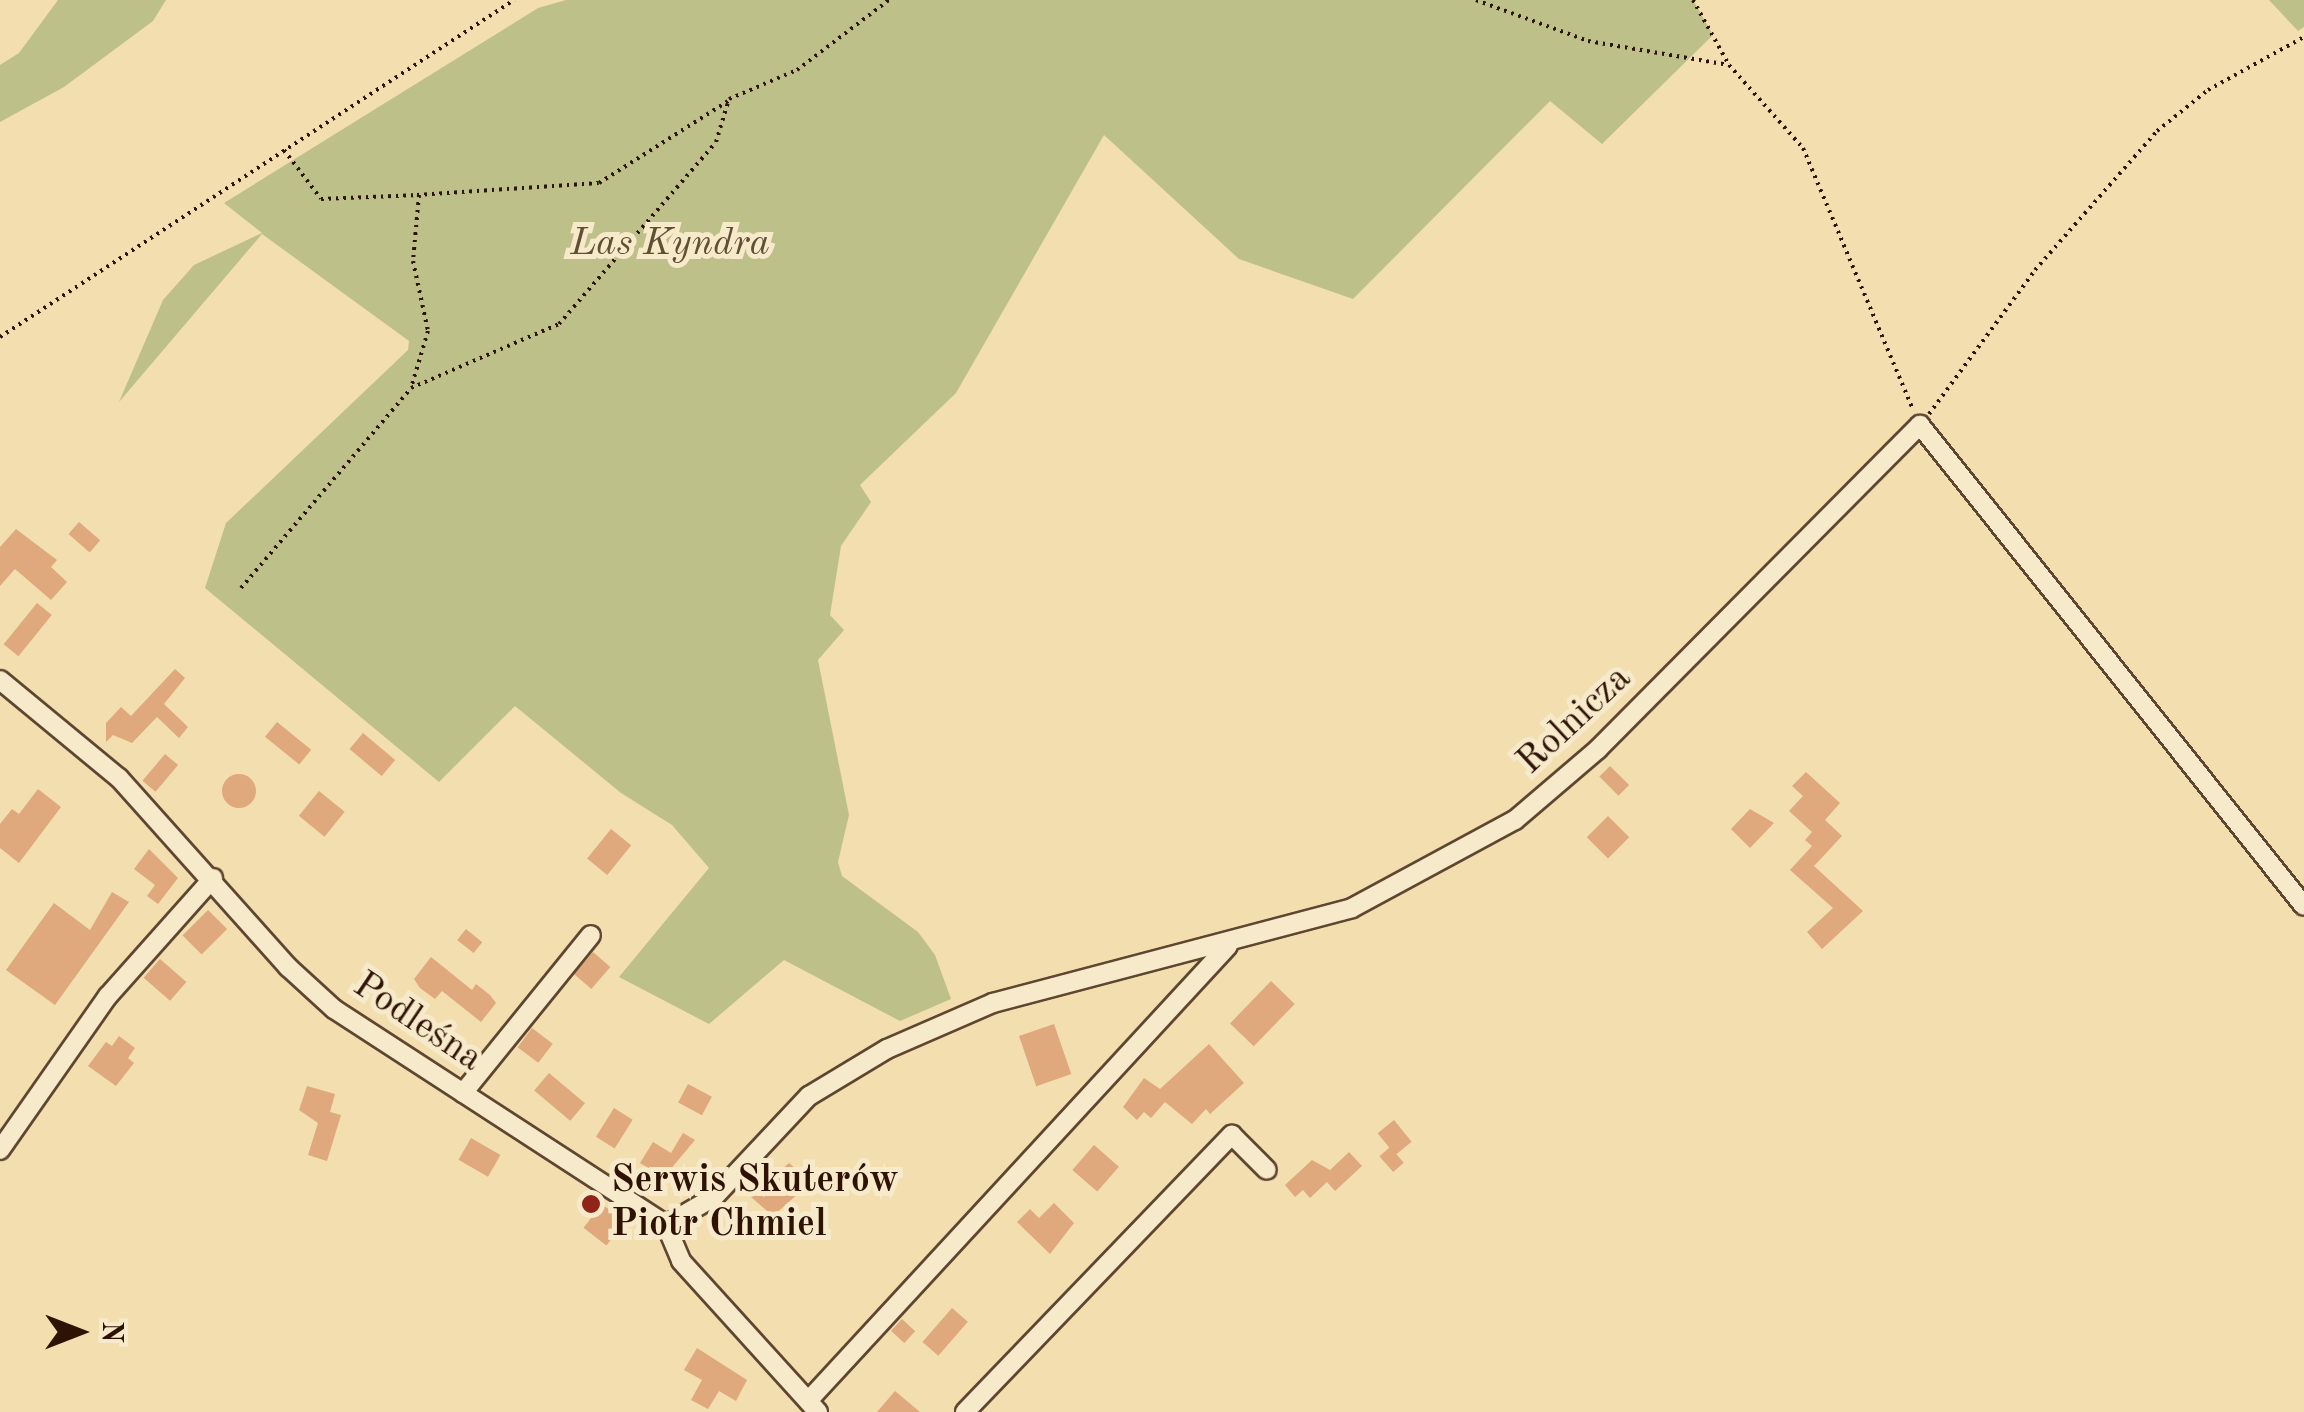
<!DOCTYPE html>
<meta charset="utf-8">
<style>
body{margin:0}
#map{position:relative;width:2304px;height:1412px;overflow:hidden;background:#f2deaf;font-family:"Old Standard TT",serif}
div>[style]{position:absolute}
.green>*{inset:0;background:#bdc189}
.building>*{inset:0;background:#dfa87d;transform-origin:0 0}
.round{border-radius:50%}
.path>*{height:4px;margin-top:-2px;transform-origin:0;background:repeating-linear-gradient(90deg,#2e1305 0 2.5px,transparent 0 7.5px)}
.roads{filter:drop-shadow(2px 0 #5f4630) drop-shadow(-2px 0 #5f4630) drop-shadow(0 2px #5f4630) drop-shadow(0 -2px #5f4630)}
.minor>*{height:18px;margin:-9px;padding:0 9px;transform-origin:9px;border-radius:9px;background:#f7eacb}
.dots>*{width:28px;height:28px;translate:-50% -50%;box-sizing:border-box;border:5px solid #f7eacb;border-radius:50%}
span{translate:-50% -50%;white-space:nowrap;text-align:center;line-height:1.15;-webkit-text-stroke:10px #f7eacb;paint-order:stroke}
.park-label{font-size:38px;color:#605033;font-style:italic}
.street-label{font-size:38px;color:#2e1305}
.poi-label{font-size:38px;color:#2e1305;font-weight:700}
.left{translate:0 -50%;text-align:left}
.north{position:absolute;left:30px;top:1282px;width:100px;height:100px;-webkit-text-stroke:8px #f7eacb;paint-order:stroke;rotate:90deg;font-size:28px;font-weight:700;line-height:40px;text-align:center;color:#2e1305}
.north::after{content:'';display:block;margin:auto;width:35px;height:45px;background:#2e1305;clip-path:polygon(50% 0,100% 100%,50% 72%,0 100%)}
</style>
<div id="map">
<div class="green">
<div style="clip-path:polygon(58px 0,166px 0,153px 21px,64px 87px,0 122px,0 65px,19px 53px)"></div>
<div style="clip-path:polygon(566px 0,1693px 0,1713px 35px,1602px 144px,1550px 101px,1353px 299px,1239px 259px,1104px 135px,956px 393px,860px 485px,871px 502px,841px 546px,830px 615px,844px 630px,818px 660px,849px 815px,838px 862px,842px 876px,918px 932px,935px 955px,951px 999px,900px 1021px,784px 960px,709px 1024px,619px 977px,709px 868px,672px 825px,621px 793px,515px 706px,439px 782px,205px 588px,226px 523px,408px 350px,409px 341px,262px 234px,119px 402px,163px 300px,194px 265px,262px 233px,224px 203px,538px 8px)"></div>
<div style="clip-path:polygon(2269px 0,2304px 0,2304px 27px,2298px 31px)"></div>
</div>
<div class="building">
<div style="left:79px;top:522px;width:28px;height:16px;rotate:41deg"></div>
<div style="clip-path:polygon(16px 529px,57px 560px,51px 567px,67px 582px,51px 600px,15px 569px,0 586px,0 547px)"></div>
<div style="left:37px;top:603px;width:19px;height:53px;rotate:39deg"></div>
<div style="clip-path:polygon(175px 669px,185px 678px,164px 704px,188px 727px,179px 738px,157px 717px,132px 743px,113px 735px,106px 742px,106px 723px,121px 707px,131px 716px)"></div>
<div style="left:277px;top:722px;width:44px;height:19px;rotate:39deg"></div>
<div style="left:363px;top:733px;width:42px;height:21px;rotate:40deg"></div>
<div style="left:165px;top:754px;width:17px;height:35px;rotate:40deg"></div>
<div style="left:1610px;top:766px;width:27px;height:15px;rotate:45deg"></div>
<div style="clip-path:polygon(1806px 772px,1840px 803px,1825px 820px,1842px 836px,1814px 866px,1863px 911px,1822px 949px,1807px 932px,1833px 908px,1790px 870px,1812px 846px,1805px 840px,1812px 832px,1789px 811px,1803px 796px,1792px 786px)"></div>
<div class="round" style="left:222px;top:774px;width:34px;height:34px"></div>
<div style="clip-path:polygon(38px 789px,61px 807px,19px 863px,0 848px,0 824px,12px 809px,19px 814px)"></div>
<div style="left:319px;top:791px;width:33px;height:32px;rotate:39deg"></div>
<div style="clip-path:polygon(1750px 809px,1774px 823px,1750px 848px,1731px 829px)"></div>
<div style="left:1608px;top:816px;width:30px;height:30px;rotate:45deg"></div>
<div style="left:611px;top:829px;width:26px;height:38px;rotate:39deg"></div>
<div style="clip-path:polygon(149px 849px,178px 878px,158px 904px,147px 896px,155px 885px,134px 869px)"></div>
<div style="clip-path:polygon(112px 892px,129px 902px,55px 1005px,6px 970px,54px 903px,90px 930px)"></div>
<div style="left:208px;top:910px;width:27px;height:36px;rotate:45deg"></div>
<div style="left:466px;top:929px;width:21px;height:14px;rotate:39deg"></div>
<div style="left:593px;top:952px;width:23px;height:29px;rotate:41deg"></div>
<div style="clip-path:polygon(431px 957px,472px 990px,476px 984px,490px 995px,496px 1003px,481px 1022px,442px 991px,435px 999px,420px 988px,414px 979px)"></div>
<div style="left:160px;top:959px;width:35px;height:25px;rotate:41deg"></div>
<div style="left:1271px;top:981px;width:33px;height:59px;rotate:44deg"></div>
<div style="left:1054px;top:1024px;width:53px;height:37px;rotate:71deg"></div>
<div style="left:532px;top:1028px;width:26px;height:24px;rotate:37deg"></div>
<div style="clip-path:polygon(119px 1036px,135px 1048px,128px 1058px,134px 1063px,116px 1086px,88px 1066px,106px 1042px,112px 1046px)"></div>
<div style="clip-path:polygon(1209px 1044px,1244px 1083px,1210px 1114px,1206px 1109px,1192px 1124px,1165px 1102px,1151px 1118px,1144px 1112px,1137px 1120px,1123px 1107px,1144px 1078px,1160px 1089px)"></div>
<div style="left:549px;top:1073px;width:47px;height:23px;rotate:40deg"></div>
<div style="left:688px;top:1084px;width:27px;height:21px;rotate:28deg"></div>
<div style="clip-path:polygon(307px 1086px,335px 1094px,330px 1112px,341px 1115px,327px 1161px,308px 1155px,318px 1123px,299px 1110px)"></div>
<div style="left:614px;top:1108px;width:22px;height:34px;rotate:32deg"></div>
<div style="left:1394px;top:1120px;width:28px;height:21px;rotate:51deg"></div>
<div style="clip-path:polygon(683px 1133px,695px 1140px,664px 1177px,640px 1163px,653px 1142px,671px 1153px)"></div>
<div style="left:471px;top:1138px;width:34px;height:25px;rotate:30deg"></div>
<div style="left:1094px;top:1145px;width:33px;height:33px;rotate:41deg"></div>
<div style="left:1390px;top:1147px;width:21px;height:14px;rotate:49deg"></div>
<div style="clip-path:polygon(1349px 1152px,1362px 1166px,1335px 1191px,1327px 1182px,1310px 1198px,1303px 1190px,1295px 1197px,1285px 1185px,1312px 1160px,1330px 1170px)"></div>
<div style="clip-path:polygon(789px 1163px,804px 1176px,794px 1189px,799px 1193px,773px 1216px,751px 1197px)"></div>
<div style="clip-path:polygon(1054px 1203px,1074px 1223px,1050px 1254px,1017px 1222px,1030px 1209px,1039px 1218px)"></div>
<div style="left:602px;top:1204px;width:29px;height:30px;rotate:38deg"></div>
<div style="left:952px;top:1308px;width:21px;height:45px;rotate:41deg"></div>
<div style="left:902px;top:1319px;width:18px;height:16px;rotate:43deg"></div>
<div style="clip-path:polygon(697px 1348px,747px 1380px,736px 1401px,719px 1391px,708px 1409px,691px 1400px,702px 1380px,684px 1370px)"></div>
<div style="clip-path:polygon(895px 1391px,920px 1412px,877px 1412px)"></div>
</div>
<div class="path">
<div style="left:1476px;top:0;width:119px;rotate:20.1deg"></div>
<div style="left:1588px;top:41px;width:143px;rotate:9.7deg"></div>
<div style="left:1729px;top:65px;width:111px;rotate:48.3deg"></div>
<div style="left:1803px;top:148px;width:281px;rotate:67.2deg"></div>
<div style="left:1693px;top:0;width:74px;rotate:61deg"></div>
<div style="left:284px;top:150px;width:61px;rotate:52.9deg"></div>
<div style="left:321px;top:199px;width:98px;rotate:-2.3deg"></div>
<div style="left:419px;top:195px;width:66px;rotate:95.2deg"></div>
<div style="left:413px;top:261px;width:72px;rotate:77.9deg"></div>
<div style="left:428px;top:331px;width:59px;rotate:106.6deg"></div>
<div style="left:417px;top:195px;width:182px;rotate:-3.8deg"></div>
<div style="left:599px;top:183px;width:153px;rotate:-32.4deg"></div>
<div style="left:0;top:337px;width:615px;rotate:-33.25deg"></div>
<div style="left:1929px;top:414px;width:179px;rotate:-53.6deg"></div>
<div style="left:2035px;top:270px;width:185px;rotate:-48.7deg"></div>
<div style="left:2157px;top:131px;width:65px;rotate:-38.8deg"></div>
<div style="left:2208px;top:90px;width:110px;rotate:-28.9deg"></div>
<div style="left:241px;top:588px;width:262px;rotate:-49.6deg"></div>
<div style="left:411px;top:388px;width:161px;rotate:-23.4deg"></div>
<div style="left:559px;top:324px;width:240px;rotate:-49.2deg"></div>
<div style="left:716px;top:142px;width:45px;rotate:-73.2deg"></div>
<div style="left:729px;top:99px;width:74px;rotate:-23.1deg"></div>
<div style="left:797px;top:70px;width:116px;rotate:-37.3deg"></div>
</div>
<div class="roads">
<div class="minor">
<div style="left:0;top:680px;width:154px;rotate:39.5deg"></div>
<div style="left:119px;top:778px;width:254px;rotate:48.2deg"></div>
<div style="left:288px;top:967px;width:62px;rotate:42.4deg"></div>
<div style="left:334px;top:1009px;width:396px;rotate:33deg"></div>
<div style="left:666px;top:1225px;width:39px;rotate:67deg"></div>
<div style="left:681px;top:1261px;width:204px;rotate:47.8deg"></div>
<div style="left:463px;top:1093px;width:203px;rotate:-51deg"></div>
<div style="left:0;top:1150px;width:188px;rotate:-55deg"></div>
<div style="left:108px;top:996px;width:158px;rotate:-48.3deg"></div>
<div style="left:666px;top:1225px;width:56px;rotate:-30.3deg"></div>
<div style="left:714px;top:1197px;width:139px;rotate:-46.8deg"></div>
<div style="left:809px;top:1096px;width:91px;rotate:-31.1deg"></div>
<div style="left:887px;top:1049px;width:116px;rotate:-23.5deg"></div>
<div style="left:993px;top:1003px;width:371px;rotate:-14.8deg"></div>
<div style="left:1352px;top:908px;width:185px;rotate:-28.4deg"></div>
<div style="left:1515px;top:820px;width:109px;rotate:-40.5deg"></div>
<div style="left:1598px;top:749px;width:457px;rotate:-45.2deg"></div>
<div style="left:1920px;top:425px;width:615px;rotate:51.4deg"></div>
<div style="left:808px;top:1401px;width:619px;rotate:-47.29deg"></div>
<div style="left:965px;top:1412px;width:385px;rotate:-46.1deg"></div>
<div style="left:1232px;top:1135px;width:49px;rotate:45deg"></div>
</div>
</div>
<div class="dots">
<div style="left:591px;top:1204px;background:#8f2418"></div>
</div>
<div class="park-label">
<span style="left:670px;top:245px">Las Kyndra</span>
</div>
<div class="street-label">
<span style="left:1575px;top:721px;rotate:-43deg">Rolnicza</span>
<span style="left:417px;top:1023px;rotate:34deg">Podleśna</span>
</div>
<div class="poi-label">
<span class="left" style="left:611px;top:1204px">Serwis Skuterów<br>Piotr Chmiel</span>
</div>
<div class="north">N</div>
</div>
